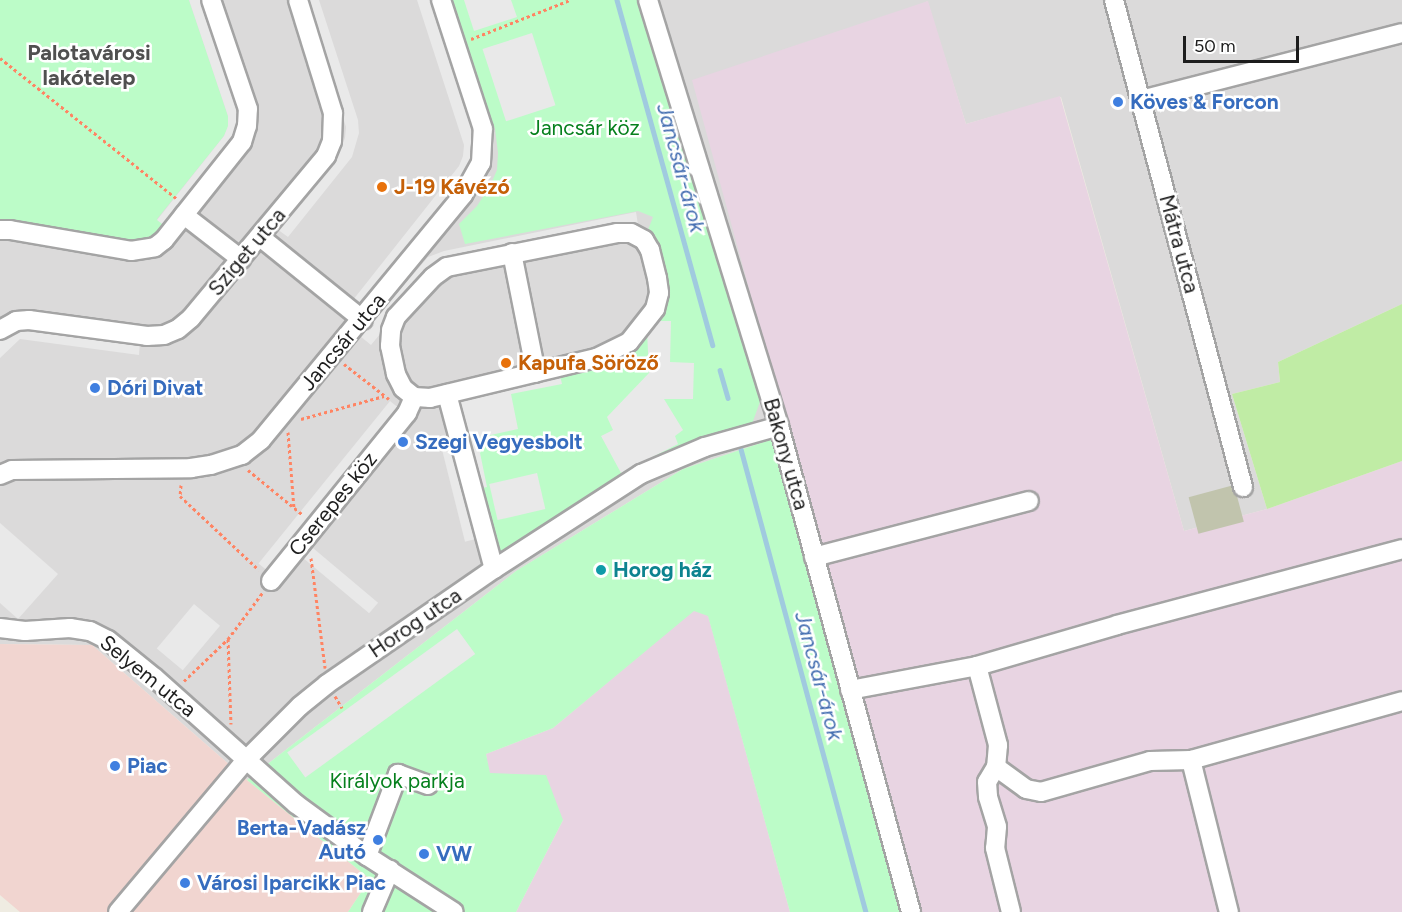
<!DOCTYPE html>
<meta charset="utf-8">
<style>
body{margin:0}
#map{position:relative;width:1402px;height:912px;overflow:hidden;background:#efece2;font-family:Figtree,sans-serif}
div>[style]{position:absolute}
.residential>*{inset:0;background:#dbdada}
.commercial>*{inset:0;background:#f1d5d0}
.industrial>*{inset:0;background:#e8d4e2}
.construction>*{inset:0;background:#c1c4ad;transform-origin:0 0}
.grass>*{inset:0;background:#c0eca5}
.park>*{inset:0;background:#bcfcc8}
.parking>*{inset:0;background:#e9e9e9;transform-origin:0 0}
.stream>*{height:4.5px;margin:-2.25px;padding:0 2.25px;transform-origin:2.25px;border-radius:2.25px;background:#a0cadf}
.path>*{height:3px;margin-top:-1.5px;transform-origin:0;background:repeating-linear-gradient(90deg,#ff8463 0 3px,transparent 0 6px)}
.roads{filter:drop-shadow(2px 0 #a4a4a4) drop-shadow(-2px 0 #a4a4a4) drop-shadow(0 2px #a4a4a4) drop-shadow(0 -2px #a4a4a4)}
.minor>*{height:18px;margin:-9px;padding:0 9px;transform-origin:9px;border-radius:9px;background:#fff}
.dots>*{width:16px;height:16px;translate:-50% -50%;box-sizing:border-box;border:3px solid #fff;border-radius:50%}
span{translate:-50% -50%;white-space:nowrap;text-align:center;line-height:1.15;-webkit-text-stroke:5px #fff;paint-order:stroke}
.shop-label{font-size:21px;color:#366cbe;font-weight:700}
.left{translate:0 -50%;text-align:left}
.right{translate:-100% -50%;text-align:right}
.park-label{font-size:21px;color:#06801d}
.food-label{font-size:21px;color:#c56008;font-weight:700}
.street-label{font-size:21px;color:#1d1d1d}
.culture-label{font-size:21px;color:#0d838f;font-weight:700}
.neighbourhood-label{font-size:22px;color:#505050;font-weight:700}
.water-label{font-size:22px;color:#456fb1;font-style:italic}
.scale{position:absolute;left:1183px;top:36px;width:116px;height:27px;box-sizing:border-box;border:3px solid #1d1d1d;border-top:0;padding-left:8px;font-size:18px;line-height:21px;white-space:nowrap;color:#1d1d1d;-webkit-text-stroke:4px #fff;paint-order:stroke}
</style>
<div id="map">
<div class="residential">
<div style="clip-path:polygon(0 0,1402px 0,1402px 304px,1278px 362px,1280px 382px,1232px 394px,1267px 509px,1184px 531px,1061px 97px,966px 124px,927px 1px,788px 434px,683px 469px,516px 571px,247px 780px,92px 645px,0 644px)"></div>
</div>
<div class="commercial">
<div style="clip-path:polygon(0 644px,92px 645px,247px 780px,370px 879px,348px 912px,20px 912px,0 895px)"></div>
</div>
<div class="industrial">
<div style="clip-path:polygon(928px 1px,966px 124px,1060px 96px,1184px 531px,1267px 509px,1402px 461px,1402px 912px,919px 912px,692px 80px)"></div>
<div style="clip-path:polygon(694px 610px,708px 615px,790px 912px,516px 912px,563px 820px,489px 773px,486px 754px,553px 728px)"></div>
</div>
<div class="construction">
<div style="left:1234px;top:485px;width:38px;height:47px;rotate:75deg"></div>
</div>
<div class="grass">
<div style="clip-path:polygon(1402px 304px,1402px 461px,1267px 509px,1232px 394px,1280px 382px,1278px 362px)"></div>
</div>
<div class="park">
<div style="clip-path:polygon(0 0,189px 0,228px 116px,228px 127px,224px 136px,157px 219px,171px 231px,155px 247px,0 230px)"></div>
<div style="clip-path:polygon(450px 0,640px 0,761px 399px,749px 432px,705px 447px,494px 569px,447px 394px,596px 358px,655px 308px,644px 240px,653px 217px,638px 211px,465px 244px,459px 224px,477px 206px,490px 186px,497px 170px,498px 153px,495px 129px)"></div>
<div style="clip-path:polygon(788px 434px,919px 912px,790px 912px,708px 616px,694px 611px,553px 728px,486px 754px,490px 773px,546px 775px,563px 820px,516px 912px,348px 912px,370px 879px,247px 780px,516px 571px,683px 469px)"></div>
</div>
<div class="parking">
<div style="clip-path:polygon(189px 0,205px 0,241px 108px,240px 132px,171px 231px,157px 220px,224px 136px,228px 126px,228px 116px)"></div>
<div style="clip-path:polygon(305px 0,319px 0,358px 120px,359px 133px,352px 157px,288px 237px,277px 229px,341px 148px,345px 138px,346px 127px)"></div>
<div style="clip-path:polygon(417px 0,432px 0,476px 137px,471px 174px,364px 308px,353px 300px,459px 166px,463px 156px,464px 145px)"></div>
<div style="clip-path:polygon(464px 0,511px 0,517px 17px,474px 31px)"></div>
<div style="left:532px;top:33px;width:76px;height:52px;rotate:72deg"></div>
<div style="clip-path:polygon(636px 212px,638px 225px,446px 263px,427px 277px,371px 345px,360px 336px,428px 257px,444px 251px)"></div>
<div style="clip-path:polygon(656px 321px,671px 321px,670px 362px,694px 363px,693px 399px,664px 399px,683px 430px,675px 436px,678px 444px,621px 473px,601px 436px,613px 430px,607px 417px,649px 373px,647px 331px)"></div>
<div style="clip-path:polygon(20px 326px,140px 342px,139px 355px,20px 339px,0 358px,0 337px)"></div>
<div style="clip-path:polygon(559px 371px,562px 384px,511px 394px,518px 429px,477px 438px,487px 487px,473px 490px,453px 393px)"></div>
<div style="left:390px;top:401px;width:14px;height:209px;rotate:39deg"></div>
<div style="left:451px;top:440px;width:102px;height:11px;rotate:76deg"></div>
<div style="left:537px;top:473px;width:37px;height:49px;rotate:77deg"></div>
<div style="clip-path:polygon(0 523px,58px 574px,18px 619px,0 603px)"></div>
<div style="left:313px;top:548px;width:85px;height:14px;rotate:40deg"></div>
<div style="left:194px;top:604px;width:34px;height:58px;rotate:40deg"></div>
<div style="left:457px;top:629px;width:31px;height:210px;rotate:54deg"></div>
</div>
<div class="stream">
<div style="left:617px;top:0;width:358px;rotate:74.5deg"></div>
<div style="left:720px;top:370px;width:29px;rotate:74deg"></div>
<div style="left:741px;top:449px;width:480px;rotate:74.9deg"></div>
</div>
<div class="path">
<div style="left:471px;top:39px;width:106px;rotate:-21.5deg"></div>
<div style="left:0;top:58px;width:225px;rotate:38.5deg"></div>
<div style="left:344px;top:364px;width:57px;rotate:37.9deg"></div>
<div style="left:301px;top:419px;width:86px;rotate:-15.5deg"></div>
<div style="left:288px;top:432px;width:76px;rotate:85.5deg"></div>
<div style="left:248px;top:470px;width:71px;rotate:39.3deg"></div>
<div style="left:181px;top:485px;width:11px;rotate:95deg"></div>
<div style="left:180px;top:496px;width:108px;rotate:43.1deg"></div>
<div style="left:311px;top:558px;width:111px;rotate:82.7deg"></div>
<div style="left:228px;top:639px;width:85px;rotate:88deg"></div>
<div style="left:184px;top:681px;width:61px;rotate:-43.7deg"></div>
<div style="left:228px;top:639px;width:59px;rotate:-53.3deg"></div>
<div style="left:335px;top:696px;width:14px;rotate:60deg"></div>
</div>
<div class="roads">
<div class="minor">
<div style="left:648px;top:0;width:446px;rotate:72.9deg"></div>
<div style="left:779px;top:426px;width:504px;rotate:74.8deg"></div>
<div style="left:1114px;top:0;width:504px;rotate:75.16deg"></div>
<div style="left:1141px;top:100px;width:269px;rotate:-14.4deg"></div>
<div style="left:184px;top:215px;width:72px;rotate:37.7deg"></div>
<div style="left:0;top:230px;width:10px"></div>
<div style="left:10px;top:230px;width:123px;rotate:9.8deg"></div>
<div style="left:131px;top:251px;width:24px;rotate:-9deg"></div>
<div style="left:155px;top:247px;width:11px;rotate:-38deg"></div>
<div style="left:164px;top:240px;width:125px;rotate:-51.5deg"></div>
<div style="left:242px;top:142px;width:17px;rotate:-73deg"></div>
<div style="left:247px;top:126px;width:17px;rotate:-87deg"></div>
<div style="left:248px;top:109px;width:115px;rotate:-108.7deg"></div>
<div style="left:617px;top:233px;width:14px"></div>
<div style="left:631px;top:233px;width:15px;rotate:28deg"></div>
<div style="left:644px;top:240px;width:12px;rotate:59deg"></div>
<div style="left:650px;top:250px;width:29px;rotate:76deg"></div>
<div style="left:657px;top:278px;width:15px;rotate:82deg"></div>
<div style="left:659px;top:293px;width:16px;rotate:104deg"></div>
<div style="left:655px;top:309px;width:42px;rotate:128.2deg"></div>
<div style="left:629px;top:342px;width:37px;rotate:154deg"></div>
<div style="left:596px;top:358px;width:171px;rotate:166.5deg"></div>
<div style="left:430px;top:398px;width:16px;rotate:-176deg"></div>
<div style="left:414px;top:397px;width:14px;rotate:-141deg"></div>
<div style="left:403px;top:388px;width:16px;rotate:-117deg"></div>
<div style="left:396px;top:374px;width:29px;rotate:-102deg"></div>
<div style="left:390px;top:346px;width:16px;rotate:-86deg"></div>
<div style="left:391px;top:330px;width:14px;rotate:-69deg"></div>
<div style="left:396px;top:317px;width:54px;rotate:-47.2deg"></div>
<div style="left:433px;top:277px;width:17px;rotate:-36deg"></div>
<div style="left:447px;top:267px;width:173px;rotate:-11.3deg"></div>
<div style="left:260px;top:237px;width:132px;rotate:38.9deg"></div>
<div style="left:512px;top:253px;width:122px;rotate:78.7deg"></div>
<div style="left:0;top:330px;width:18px;rotate:-29deg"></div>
<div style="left:16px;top:321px;width:13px;rotate:-4deg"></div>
<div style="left:29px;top:320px;width:119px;rotate:7.7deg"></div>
<div style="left:147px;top:336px;width:17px;rotate:-3deg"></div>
<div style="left:164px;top:335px;width:15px;rotate:-23deg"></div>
<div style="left:178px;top:329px;width:17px;rotate:-40deg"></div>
<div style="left:191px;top:318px;width:211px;rotate:-50.2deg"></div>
<div style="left:326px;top:156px;width:16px;rotate:-68deg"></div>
<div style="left:332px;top:141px;width:28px;rotate:-88deg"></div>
<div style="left:333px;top:113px;width:118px;rotate:-107.2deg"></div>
<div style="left:447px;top:394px;width:181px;rotate:75deg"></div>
<div style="left:0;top:475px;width:13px;rotate:-23deg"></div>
<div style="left:12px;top:470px;width:179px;rotate:-0.6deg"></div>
<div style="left:191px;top:468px;width:20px;rotate:-9deg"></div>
<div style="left:211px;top:465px;width:33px;rotate:-18deg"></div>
<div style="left:242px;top:455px;width:24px;rotate:-38deg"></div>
<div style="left:261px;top:440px;width:318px;rotate:-50.5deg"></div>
<div style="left:463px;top:195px;width:37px;rotate:-61deg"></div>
<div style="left:481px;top:163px;width:34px;rotate:-87deg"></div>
<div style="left:483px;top:129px;width:136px;rotate:-108deg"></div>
<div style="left:814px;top:557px;width:222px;rotate:-14.6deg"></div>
<div style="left:271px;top:581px;width:216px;rotate:-51deg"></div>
<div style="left:407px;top:413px;width:17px;rotate:-66deg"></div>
<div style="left:0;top:628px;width:25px;rotate:7deg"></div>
<div style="left:25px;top:631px;width:45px;rotate:-3.8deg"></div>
<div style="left:70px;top:628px;width:20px;rotate:9deg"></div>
<div style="left:90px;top:631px;width:20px;rotate:27deg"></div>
<div style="left:108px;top:640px;width:60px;rotate:39deg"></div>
<div style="left:155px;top:678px;width:189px;rotate:41.8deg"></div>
<div style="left:296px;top:804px;width:88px;rotate:36.2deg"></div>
<div style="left:367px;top:856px;width:103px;rotate:32.8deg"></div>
<div style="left:977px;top:666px;width:82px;rotate:75.1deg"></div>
<div style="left:998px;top:745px;width:22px;rotate:95deg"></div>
<div style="left:996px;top:767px;width:17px;rotate:121deg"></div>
<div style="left:987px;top:782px;width:15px;rotate:86deg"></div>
<div style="left:988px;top:797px;width:31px;rotate:73deg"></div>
<div style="left:997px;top:827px;width:21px;rotate:95deg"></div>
<div style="left:995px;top:848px;width:66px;rotate:76deg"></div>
<div style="left:850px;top:690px;width:129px;rotate:-10.7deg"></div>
<div style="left:977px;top:666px;width:146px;rotate:-16.3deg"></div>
<div style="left:1117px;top:625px;width:295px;rotate:-14.9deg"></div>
<div style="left:1191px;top:760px;width:157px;rotate:76deg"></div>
<div style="left:996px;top:767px;width:37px;rotate:36deg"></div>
<div style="left:1026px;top:789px;width:15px;rotate:11deg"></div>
<div style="left:1041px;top:792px;width:113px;rotate:-15.9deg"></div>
<div style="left:1150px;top:761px;width:41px;rotate:-1.4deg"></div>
<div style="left:1191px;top:760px;width:219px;rotate:-15.6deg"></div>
<div style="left:367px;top:856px;width:88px;rotate:-69.3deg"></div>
<div style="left:398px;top:774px;width:32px;rotate:20deg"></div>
<div style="left:118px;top:912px;width:199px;rotate:-49.9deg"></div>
<div style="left:246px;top:760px;width:76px;rotate:-45deg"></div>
<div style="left:300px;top:706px;width:35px;rotate:-39deg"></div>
<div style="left:327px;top:684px;width:203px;rotate:-34.6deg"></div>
<div style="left:494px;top:569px;width:175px;rotate:-32.9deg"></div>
<div style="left:641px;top:474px;width:69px;rotate:-22.9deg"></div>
<div style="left:705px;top:447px;width:77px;rotate:-15.8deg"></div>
<div style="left:372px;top:912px;width:46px;rotate:-66.8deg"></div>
</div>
</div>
<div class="dots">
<div style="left:1118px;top:102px;background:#3f7fe0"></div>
<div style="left:382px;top:187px;background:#e8710a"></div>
<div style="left:506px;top:363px;background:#e8710a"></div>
<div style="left:95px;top:388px;background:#3f7fe0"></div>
<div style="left:403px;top:442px;background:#3f7fe0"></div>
<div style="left:601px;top:570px;background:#0f9aa8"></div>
<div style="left:115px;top:766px;background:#3f7fe0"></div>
<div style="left:378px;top:840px;background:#3f7fe0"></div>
<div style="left:424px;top:854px;background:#3f7fe0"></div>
<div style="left:185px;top:883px;background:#3f7fe0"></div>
</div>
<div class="shop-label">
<span class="left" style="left:1130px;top:102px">Köves &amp; Forcon</span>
<span class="left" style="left:107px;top:388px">Dóri Divat</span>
<span class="left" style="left:415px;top:442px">Szegi Vegyesbolt</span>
<span class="left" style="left:127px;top:766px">Piac</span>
<span class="right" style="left:366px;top:840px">Berta-Vadász<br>Autó</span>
<span class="left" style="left:436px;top:854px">VW</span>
<span class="left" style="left:197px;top:883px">Városi Iparcikk Piac</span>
</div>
<div class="park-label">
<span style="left:585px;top:128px">Jancsár köz</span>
<span style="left:397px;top:781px">Királyok parkja</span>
</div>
<div class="food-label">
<span class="left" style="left:394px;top:187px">J-19 Kávézó</span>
<span class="left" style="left:518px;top:363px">Kapufa Söröző</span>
</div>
<div class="street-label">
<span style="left:1179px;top:244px;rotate:75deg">Mátra utca</span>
<span style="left:247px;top:252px;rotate:-50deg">Sziget utca</span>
<span style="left:343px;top:342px;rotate:-50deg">Jancsár utca</span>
<span style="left:786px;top:454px;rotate:74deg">Bakony utca</span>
<span style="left:333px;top:504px;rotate:-51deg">Cserepes köz</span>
<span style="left:415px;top:623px;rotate:-34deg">Horog utca</span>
<span style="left:148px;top:676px;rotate:39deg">Selyem utca</span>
</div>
<div class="culture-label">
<span class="left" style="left:613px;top:570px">Horog ház</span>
</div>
<div class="neighbourhood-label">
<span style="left:89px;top:65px">Palotavárosi<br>lakótelep</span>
</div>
<div class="water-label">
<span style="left:681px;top:168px;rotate:75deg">Jancsár-árok</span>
<span style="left:819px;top:676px;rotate:75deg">Jancsár-árok</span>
</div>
<div class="scale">50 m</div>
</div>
